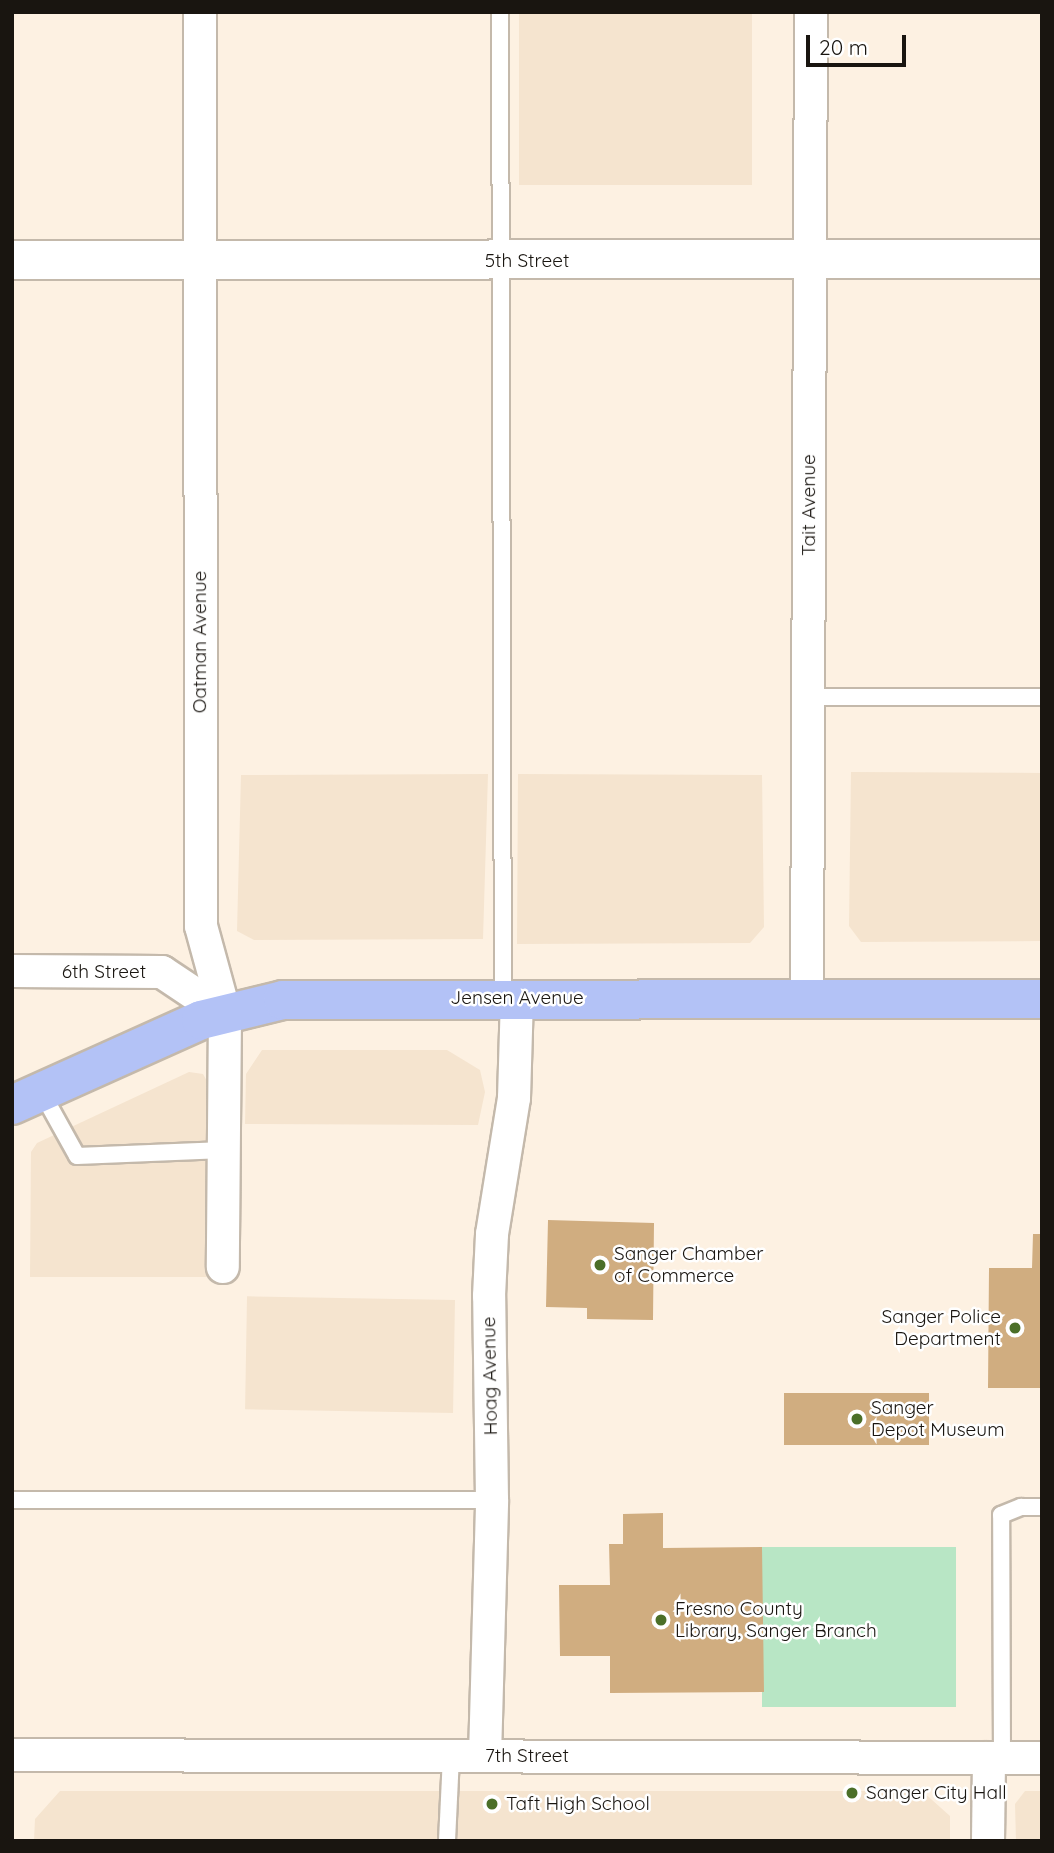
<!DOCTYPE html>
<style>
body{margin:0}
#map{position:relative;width:1054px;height:1853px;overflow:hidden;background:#fdf1e2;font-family:Quicksand,sans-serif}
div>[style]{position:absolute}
.built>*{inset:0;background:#f5e4cf;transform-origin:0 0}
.green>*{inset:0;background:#b8e6c5;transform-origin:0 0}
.building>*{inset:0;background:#d0ad80;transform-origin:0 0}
.roads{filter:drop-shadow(2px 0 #c4b9ab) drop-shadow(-2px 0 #c4b9ab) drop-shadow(0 2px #c4b9ab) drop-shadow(0 -2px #c4b9ab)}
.service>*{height:16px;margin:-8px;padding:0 8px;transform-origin:8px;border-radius:8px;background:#fff}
.minor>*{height:32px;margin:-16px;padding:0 16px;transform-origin:16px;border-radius:16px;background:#fff}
.tertiary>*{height:38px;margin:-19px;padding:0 19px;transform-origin:19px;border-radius:19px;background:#fff}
.primary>*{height:38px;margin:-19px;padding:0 19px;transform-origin:19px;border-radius:19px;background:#b3c2f6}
.dots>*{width:19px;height:19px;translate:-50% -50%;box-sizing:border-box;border:4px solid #fff;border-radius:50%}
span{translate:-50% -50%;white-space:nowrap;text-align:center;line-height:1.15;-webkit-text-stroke:5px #fff;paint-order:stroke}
.street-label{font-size:19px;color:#191510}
.poi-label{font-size:19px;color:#191510}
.left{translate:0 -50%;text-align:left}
.right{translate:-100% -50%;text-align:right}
.frame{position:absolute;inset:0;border:14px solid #191510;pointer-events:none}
.scale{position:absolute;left:806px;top:35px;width:100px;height:32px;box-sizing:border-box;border:4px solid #191510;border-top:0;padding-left:9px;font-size:21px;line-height:24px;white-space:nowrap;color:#191510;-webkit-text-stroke:5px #fff;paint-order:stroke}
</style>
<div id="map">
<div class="built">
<div style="left:519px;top:12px;width:233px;height:173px"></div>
<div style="clip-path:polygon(851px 772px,1042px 773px,1042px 941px,861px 942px,849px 926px)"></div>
<div style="clip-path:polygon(488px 774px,483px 939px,254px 940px,237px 931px,241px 775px)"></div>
<div style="clip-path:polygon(518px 774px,762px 775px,764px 927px,750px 943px,517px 944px)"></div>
<div style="clip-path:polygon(262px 1050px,447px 1050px,480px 1070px,485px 1092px,478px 1125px,245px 1124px,246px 1074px)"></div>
<div style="clip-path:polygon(189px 1072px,203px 1074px,208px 1083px,209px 1277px,30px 1277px,31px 1152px,37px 1143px)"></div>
<div style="left:455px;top:1300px;width:113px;height:208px;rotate:91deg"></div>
<div style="clip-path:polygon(60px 1791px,922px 1791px,950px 1816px,950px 1841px,34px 1841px,35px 1819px)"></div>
<div style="clip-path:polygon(1025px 1791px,1042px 1791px,1042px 1841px,1016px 1841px,1015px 1804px)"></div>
</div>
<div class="green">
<div style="left:762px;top:1547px;width:194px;height:160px"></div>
</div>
<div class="building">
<div style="clip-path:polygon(548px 1220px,654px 1223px,653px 1320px,587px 1319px,587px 1308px,546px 1307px)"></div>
<div style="clip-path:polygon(1033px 1234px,1042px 1234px,1042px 1388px,988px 1388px,989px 1268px,1032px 1268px)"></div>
<div style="left:784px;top:1393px;width:145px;height:52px"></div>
<div style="clip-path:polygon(663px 1513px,663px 1548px,762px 1547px,764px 1692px,610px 1693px,610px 1656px,560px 1656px,559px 1585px,610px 1585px,609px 1544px,623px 1544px,623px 1514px)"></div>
</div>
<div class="roads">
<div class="service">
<div style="left:500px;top:12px;width:985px;rotate:89.83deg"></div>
<div style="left:809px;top:697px;width:233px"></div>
<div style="left:41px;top:1091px;width:74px;rotate:61deg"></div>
<div style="left:77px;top:1156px;width:147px;rotate:-2.3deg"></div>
<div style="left:12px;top:1500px;width:480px"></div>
<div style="left:1002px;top:1758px;width:243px;rotate:-90.2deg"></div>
<div style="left:1001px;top:1515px;width:22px;rotate:-22deg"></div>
<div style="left:1021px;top:1507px;width:21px"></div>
<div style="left:447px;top:1841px;width:85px;rotate:-87.3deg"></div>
</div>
<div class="minor">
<div style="left:200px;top:12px;width:914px;rotate:89.94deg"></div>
<div style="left:201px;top:926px;width:91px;rotate:74.7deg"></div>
<div style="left:225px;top:1014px;width:253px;rotate:90.5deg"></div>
<div style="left:12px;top:971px;width:150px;rotate:0.4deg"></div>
<div style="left:162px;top:972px;width:76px;rotate:33.7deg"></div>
<div style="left:807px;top:998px;width:986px;rotate:-89.77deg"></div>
<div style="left:12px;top:1755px;width:1030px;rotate:0.17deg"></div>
<div style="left:485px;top:1756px;width:256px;rotate:-88.4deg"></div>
<div style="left:492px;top:1500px;width:204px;rotate:-90.8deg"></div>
<div style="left:489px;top:1296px;width:62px;rotate:-87.2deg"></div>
<div style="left:492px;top:1234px;width:138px;rotate:-80.8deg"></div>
<div style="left:514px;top:1098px;width:100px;rotate:-88.3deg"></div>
<div style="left:988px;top:1841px;width:83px;rotate:-89.3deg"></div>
</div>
<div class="tertiary">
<div style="left:12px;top:260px;width:1030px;rotate:-0.06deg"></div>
</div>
<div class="primary">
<div style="left:12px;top:1105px;width:207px;rotate:-24.2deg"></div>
<div style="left:201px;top:1020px;width:84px;rotate:-13.7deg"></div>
<div style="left:283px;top:1000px;width:759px;rotate:-0.08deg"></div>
</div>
</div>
<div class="dots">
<div style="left:600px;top:1265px;background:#4b6f28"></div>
<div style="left:1015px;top:1328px;background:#4b6f28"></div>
<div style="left:857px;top:1419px;background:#4b6f28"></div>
<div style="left:661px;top:1620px;background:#4b6f28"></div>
<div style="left:852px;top:1793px;background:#4b6f28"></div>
<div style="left:492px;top:1804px;background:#4b6f28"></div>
</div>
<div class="street-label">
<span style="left:527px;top:261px">5th Street</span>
<span style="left:809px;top:505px;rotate:-90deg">Tait Avenue</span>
<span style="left:200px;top:642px;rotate:-90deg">Oatman Avenue</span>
<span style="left:104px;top:972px">6th Street</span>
<span style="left:517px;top:998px">Jensen Avenue</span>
<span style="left:490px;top:1376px;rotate:-91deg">Hoag Avenue</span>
<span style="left:527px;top:1756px">7th Street</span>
</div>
<div class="poi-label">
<span class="left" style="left:614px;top:1265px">Sanger Chamber<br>of Commerce</span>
<span class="right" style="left:1001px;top:1328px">Sanger Police<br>Department</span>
<span class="left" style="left:871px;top:1419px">Sanger<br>Depot Museum</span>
<span class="left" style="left:675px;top:1620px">Fresno County<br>Library, Sanger Branch</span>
<span class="left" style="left:866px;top:1793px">Sanger City Hall</span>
<span class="left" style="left:506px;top:1804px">Taft High School</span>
</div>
<div class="frame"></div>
<div class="scale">20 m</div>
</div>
